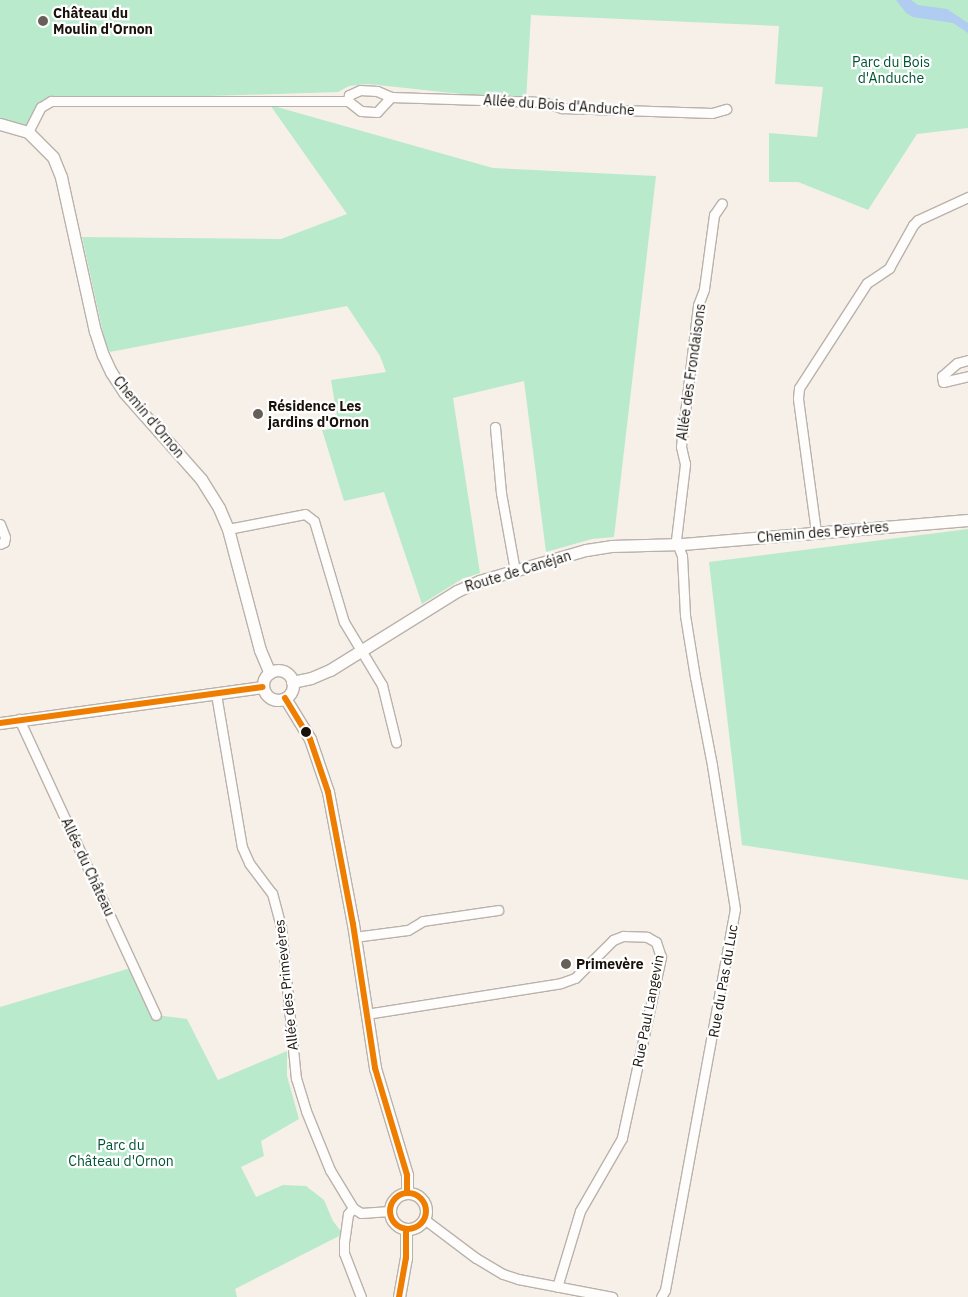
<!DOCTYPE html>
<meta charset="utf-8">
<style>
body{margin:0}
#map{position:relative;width:968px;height:1297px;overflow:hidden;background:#f7f0e9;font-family:"IBM Plex Sans",sans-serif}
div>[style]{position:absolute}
.green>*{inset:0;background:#b9eacc}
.water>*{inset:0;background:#b1ccf1}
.roads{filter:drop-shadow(1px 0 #b9b2ab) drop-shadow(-1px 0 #b9b2ab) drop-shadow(0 1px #b9b2ab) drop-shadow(0 -1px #b9b2ab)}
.minor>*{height:9px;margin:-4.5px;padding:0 4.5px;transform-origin:4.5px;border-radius:4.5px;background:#fefdfc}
.tertiary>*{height:11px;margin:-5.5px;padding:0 5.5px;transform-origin:5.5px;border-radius:5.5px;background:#fefdfc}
.tertiary>.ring{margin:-5.5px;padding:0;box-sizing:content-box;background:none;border:11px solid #fefdfc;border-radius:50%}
.bus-1>*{height:6px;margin:-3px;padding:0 3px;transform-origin:3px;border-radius:3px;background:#ee7d00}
.bus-1>.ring{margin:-3px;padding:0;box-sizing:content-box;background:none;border:6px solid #ee7d00;border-radius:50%}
.dots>*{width:14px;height:14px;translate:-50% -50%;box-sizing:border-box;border:2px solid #fff;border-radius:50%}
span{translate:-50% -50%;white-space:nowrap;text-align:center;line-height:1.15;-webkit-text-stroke:4.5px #fff;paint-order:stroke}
.poi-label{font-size:14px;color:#19120b;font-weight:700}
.left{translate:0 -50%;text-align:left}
.park-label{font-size:14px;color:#005334}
.street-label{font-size:14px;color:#19120b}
</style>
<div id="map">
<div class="green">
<div style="clip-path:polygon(0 0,968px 0,968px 128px,917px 134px,868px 210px,798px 182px,769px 182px,769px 133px,817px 137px,823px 87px,775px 84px,779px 26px,531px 15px,526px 101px,368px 84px,349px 86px,338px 92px,52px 101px,46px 103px,28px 132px,0 124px)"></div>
<div style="clip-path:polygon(270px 105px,493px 168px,656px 176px,614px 537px,592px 539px,546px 552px,524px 381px,453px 398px,480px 573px,462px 579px,422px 604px,384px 492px,344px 501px,322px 430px,339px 428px,331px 380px,386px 372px,380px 356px,347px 306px,110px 352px,105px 342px,82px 237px,281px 239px,347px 214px)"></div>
<div style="clip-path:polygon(968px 529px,968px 880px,742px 845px,709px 562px)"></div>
<div style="clip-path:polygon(134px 967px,156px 1015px,187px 1019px,218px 1080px,287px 1051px,287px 1076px,299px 1119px,261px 1141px,264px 1156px,241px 1167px,256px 1197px,283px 1185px,306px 1186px,324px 1200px,333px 1221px,343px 1234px,235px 1289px,237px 1297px,0 1297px,0 1007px)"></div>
</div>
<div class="water">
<div style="clip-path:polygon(896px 0,911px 0,918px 5px,947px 9px,968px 23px,968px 33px,953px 23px,913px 17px,906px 13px)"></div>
</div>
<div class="roads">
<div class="minor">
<div style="left:391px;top:97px;width:152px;rotate:1.9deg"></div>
<div style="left:543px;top:102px;width:20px;rotate:18deg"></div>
<div style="left:562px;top:108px;width:150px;rotate:1.9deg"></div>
<div style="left:712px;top:113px;width:15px;rotate:-16deg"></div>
<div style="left:348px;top:101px;width:6px;rotate:-81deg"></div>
<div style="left:349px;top:95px;width:12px;rotate:-24deg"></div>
<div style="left:360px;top:90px;width:17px;rotate:3deg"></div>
<div style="left:377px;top:91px;width:15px;rotate:23deg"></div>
<div style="left:28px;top:132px;width:28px;rotate:-63deg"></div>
<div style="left:41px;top:107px;width:12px;rotate:-31deg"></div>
<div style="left:51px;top:101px;width:297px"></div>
<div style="left:348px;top:101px;width:16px;rotate:38deg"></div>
<div style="left:361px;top:111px;width:16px;rotate:4deg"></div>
<div style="left:377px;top:112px;width:21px;rotate:-47deg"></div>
<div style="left:968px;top:360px;width:11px;rotate:165deg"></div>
<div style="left:957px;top:363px;width:20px;rotate:139deg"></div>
<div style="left:942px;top:376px;width:6px;rotate:81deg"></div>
<div style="left:943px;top:382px;width:26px;rotate:-13deg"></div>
<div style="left:495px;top:427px;width:66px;rotate:84.8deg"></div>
<div style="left:501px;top:493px;width:79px;rotate:79.8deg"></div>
<div style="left:0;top:524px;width:14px;rotate:69deg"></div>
<div style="left:5px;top:537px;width:5px;rotate:101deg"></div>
<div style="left:4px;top:542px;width:4px;rotate:153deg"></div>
<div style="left:228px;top:529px;width:78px;rotate:-11deg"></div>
<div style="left:305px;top:514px;width:11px;rotate:38deg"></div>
<div style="left:314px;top:521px;width:105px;rotate:73.5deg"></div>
<div style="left:344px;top:622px;width:74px;rotate:58.9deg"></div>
<div style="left:382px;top:685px;width:59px;rotate:76.2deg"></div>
<div style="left:816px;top:532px;width:135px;rotate:-97.7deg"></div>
<div style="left:798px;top:398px;width:10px;rotate:-84deg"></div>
<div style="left:799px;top:388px;width:125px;rotate:-57.1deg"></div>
<div style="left:867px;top:283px;width:27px;rotate:-34deg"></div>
<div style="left:889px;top:268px;width:49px;rotate:-60.8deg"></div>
<div style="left:913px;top:225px;width:7px;rotate:-45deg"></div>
<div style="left:918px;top:220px;width:55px;rotate:-24.7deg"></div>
<div style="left:216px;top:694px;width:155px;rotate:80.4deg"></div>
<div style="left:242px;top:847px;width:17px;rotate:66deg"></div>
<div style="left:249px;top:863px;width:38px;rotate:53deg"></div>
<div style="left:272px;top:893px;width:34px;rotate:75deg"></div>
<div style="left:281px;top:926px;width:153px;rotate:84.4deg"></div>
<div style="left:296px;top:1078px;width:34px;rotate:73deg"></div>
<div style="left:306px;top:1111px;width:64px;rotate:67.9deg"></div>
<div style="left:330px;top:1170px;width:44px;rotate:58.8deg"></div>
<div style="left:353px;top:1208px;width:9px;rotate:32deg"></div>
<div style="left:361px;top:1213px;width:29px;rotate:-4deg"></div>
<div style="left:19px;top:719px;width:326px;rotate:65.2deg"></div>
<div style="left:354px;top:937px;width:54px;rotate:-7.4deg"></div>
<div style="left:408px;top:930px;width:17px;rotate:-31deg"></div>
<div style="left:423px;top:921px;width:76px;rotate:-8.3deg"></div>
<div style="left:366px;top:1014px;width:197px;rotate:-9deg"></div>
<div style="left:561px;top:983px;width:15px;rotate:-20deg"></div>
<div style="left:575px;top:978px;width:54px;rotate:-45deg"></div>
<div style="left:613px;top:940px;width:11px;rotate:-22deg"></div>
<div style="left:623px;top:936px;width:24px;rotate:2deg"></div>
<div style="left:647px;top:937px;width:10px;rotate:29deg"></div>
<div style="left:656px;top:942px;width:16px;rotate:72deg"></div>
<div style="left:661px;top:957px;width:185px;rotate:102.2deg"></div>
<div style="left:622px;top:1138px;width:84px;rotate:119.9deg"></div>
<div style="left:580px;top:1211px;width:79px;rotate:106.8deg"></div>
<div style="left:353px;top:1208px;width:8px;rotate:130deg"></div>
<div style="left:348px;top:1214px;width:27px;rotate:98deg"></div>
<div style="left:344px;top:1241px;width:12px;rotate:90deg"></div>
<div style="left:344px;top:1253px;width:47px;rotate:68.9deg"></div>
<div style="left:424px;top:1219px;width:65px;rotate:36.9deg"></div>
<div style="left:476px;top:1258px;width:31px;rotate:31deg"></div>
<div style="left:503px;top:1274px;width:16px;rotate:18deg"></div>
<div style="left:518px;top:1279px;width:96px;rotate:10.8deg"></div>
<div style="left:661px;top:1297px;width:8px;rotate:-60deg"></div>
<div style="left:665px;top:1290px;width:387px;rotate:-79.6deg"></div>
<div style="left:735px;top:909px;width:146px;rotate:-99.1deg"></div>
<div style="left:712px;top:765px;width:90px;rotate:-100.9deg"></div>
<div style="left:695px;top:677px;width:63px;rotate:-99.2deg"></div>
<div style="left:685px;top:615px;width:59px;rotate:-92.9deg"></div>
<div style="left:682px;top:556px;width:17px;rotate:-111deg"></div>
<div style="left:676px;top:540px;width:77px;rotate:-83.2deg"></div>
<div style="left:685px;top:464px;width:18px;rotate:-103deg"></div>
<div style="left:681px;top:446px;width:142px;rotate:-83.1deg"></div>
<div style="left:698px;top:305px;width:17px;rotate:-69deg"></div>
<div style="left:704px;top:289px;width:75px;rotate:-82.3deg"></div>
<div style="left:714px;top:215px;width:14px;rotate:-56deg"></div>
</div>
<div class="tertiary">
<div style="left:0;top:124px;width:29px;rotate:16deg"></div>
<div style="left:28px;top:132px;width:35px;rotate:45deg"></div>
<div style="left:53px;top:157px;width:22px;rotate:68deg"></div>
<div style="left:61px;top:177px;width:158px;rotate:77.6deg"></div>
<div style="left:95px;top:331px;width:25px;rotate:72deg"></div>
<div style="left:103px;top:355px;width:19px;rotate:65deg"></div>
<div style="left:111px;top:372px;width:24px;rotate:57deg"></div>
<div style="left:124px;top:392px;width:116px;rotate:48.5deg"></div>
<div style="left:201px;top:479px;width:34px;rotate:58deg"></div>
<div style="left:219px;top:508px;width:23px;rotate:67deg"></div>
<div style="left:228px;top:529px;width:125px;rotate:75.2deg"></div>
<div style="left:260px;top:650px;width:25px;rotate:67deg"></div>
<div class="ring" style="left:263px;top:670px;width:19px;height:19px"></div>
<div style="left:292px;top:682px;width:19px;rotate:-12deg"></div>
<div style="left:311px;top:678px;width:21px;rotate:-23deg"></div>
<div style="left:330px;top:670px;width:150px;rotate:-31.9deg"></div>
<div style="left:457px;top:591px;width:24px;rotate:-24deg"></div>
<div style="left:479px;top:581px;width:111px;rotate:-16.2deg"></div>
<div style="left:586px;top:550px;width:25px;rotate:-9deg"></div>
<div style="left:611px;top:546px;width:71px;rotate:-1.6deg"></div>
<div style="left:682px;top:544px;width:287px;rotate:-4.8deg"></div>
<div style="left:285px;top:698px;width:48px;rotate:58.6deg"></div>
<div style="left:310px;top:739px;width:56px;rotate:71.2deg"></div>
<div style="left:328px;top:792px;width:134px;rotate:79.3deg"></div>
<div style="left:353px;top:924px;width:146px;rotate:81.3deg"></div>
<div style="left:375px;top:1068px;width:112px;rotate:73.3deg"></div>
<div style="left:407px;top:1175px;width:18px;rotate:90deg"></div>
<div style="left:0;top:723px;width:265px;rotate:-7.8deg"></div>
<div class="ring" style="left:390px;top:1193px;width:25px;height:25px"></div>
<div style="left:399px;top:1297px;width:40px;rotate:-80deg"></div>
<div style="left:406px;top:1258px;width:29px;rotate:-90deg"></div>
</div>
</div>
<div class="bus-1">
<div style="left:285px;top:698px;width:48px;rotate:58.6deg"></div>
<div style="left:310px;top:739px;width:56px;rotate:71.2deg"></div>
<div style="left:328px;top:792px;width:134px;rotate:79.3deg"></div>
<div style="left:353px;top:924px;width:146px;rotate:81.3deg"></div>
<div style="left:375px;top:1068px;width:112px;rotate:73.3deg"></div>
<div style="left:407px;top:1175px;width:18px;rotate:90deg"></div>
<div style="left:0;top:723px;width:265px;rotate:-7.8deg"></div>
<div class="ring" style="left:390px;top:1193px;width:30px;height:30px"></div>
<div style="left:399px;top:1297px;width:40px;rotate:-80deg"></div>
<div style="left:406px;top:1258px;width:29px;rotate:-90deg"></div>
</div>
<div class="dots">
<div style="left:43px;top:21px;background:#676059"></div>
<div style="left:258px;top:414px;background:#676059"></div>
<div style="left:306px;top:732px;background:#19120b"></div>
<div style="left:566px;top:964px;background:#676059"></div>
</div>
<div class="poi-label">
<span class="left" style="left:53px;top:21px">Château du<br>Moulin d'Ornon</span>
<span class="left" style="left:268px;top:414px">Résidence Les<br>jardins d'Ornon</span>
<span class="left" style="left:576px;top:964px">Primevère</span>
</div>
<div class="park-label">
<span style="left:891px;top:70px">Parc du Bois<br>d'Anduche</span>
<span style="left:121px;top:1153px">Parc du<br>Château d'Ornon</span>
</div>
<div class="street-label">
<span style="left:559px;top:105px;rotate:4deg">Allée du Bois d'Anduche</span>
<span style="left:691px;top:372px;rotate:-82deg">Allée des Frondaisons</span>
<span style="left:149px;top:417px;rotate:50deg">Chemin d'Ornon</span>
<span style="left:823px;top:532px;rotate:-5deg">Chemin des Peyrères</span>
<span style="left:518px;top:571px;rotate:-17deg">Route de Canéjan</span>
<span style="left:88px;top:867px;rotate:65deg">Allée du Château</span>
<span style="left:723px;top:981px;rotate:-80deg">Rue du Pas du Luc</span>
<span style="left:286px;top:985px;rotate:-96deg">Allée des Primevères</span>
<span style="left:648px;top:1011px;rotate:-79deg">Rue Paul Langevin</span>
</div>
</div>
